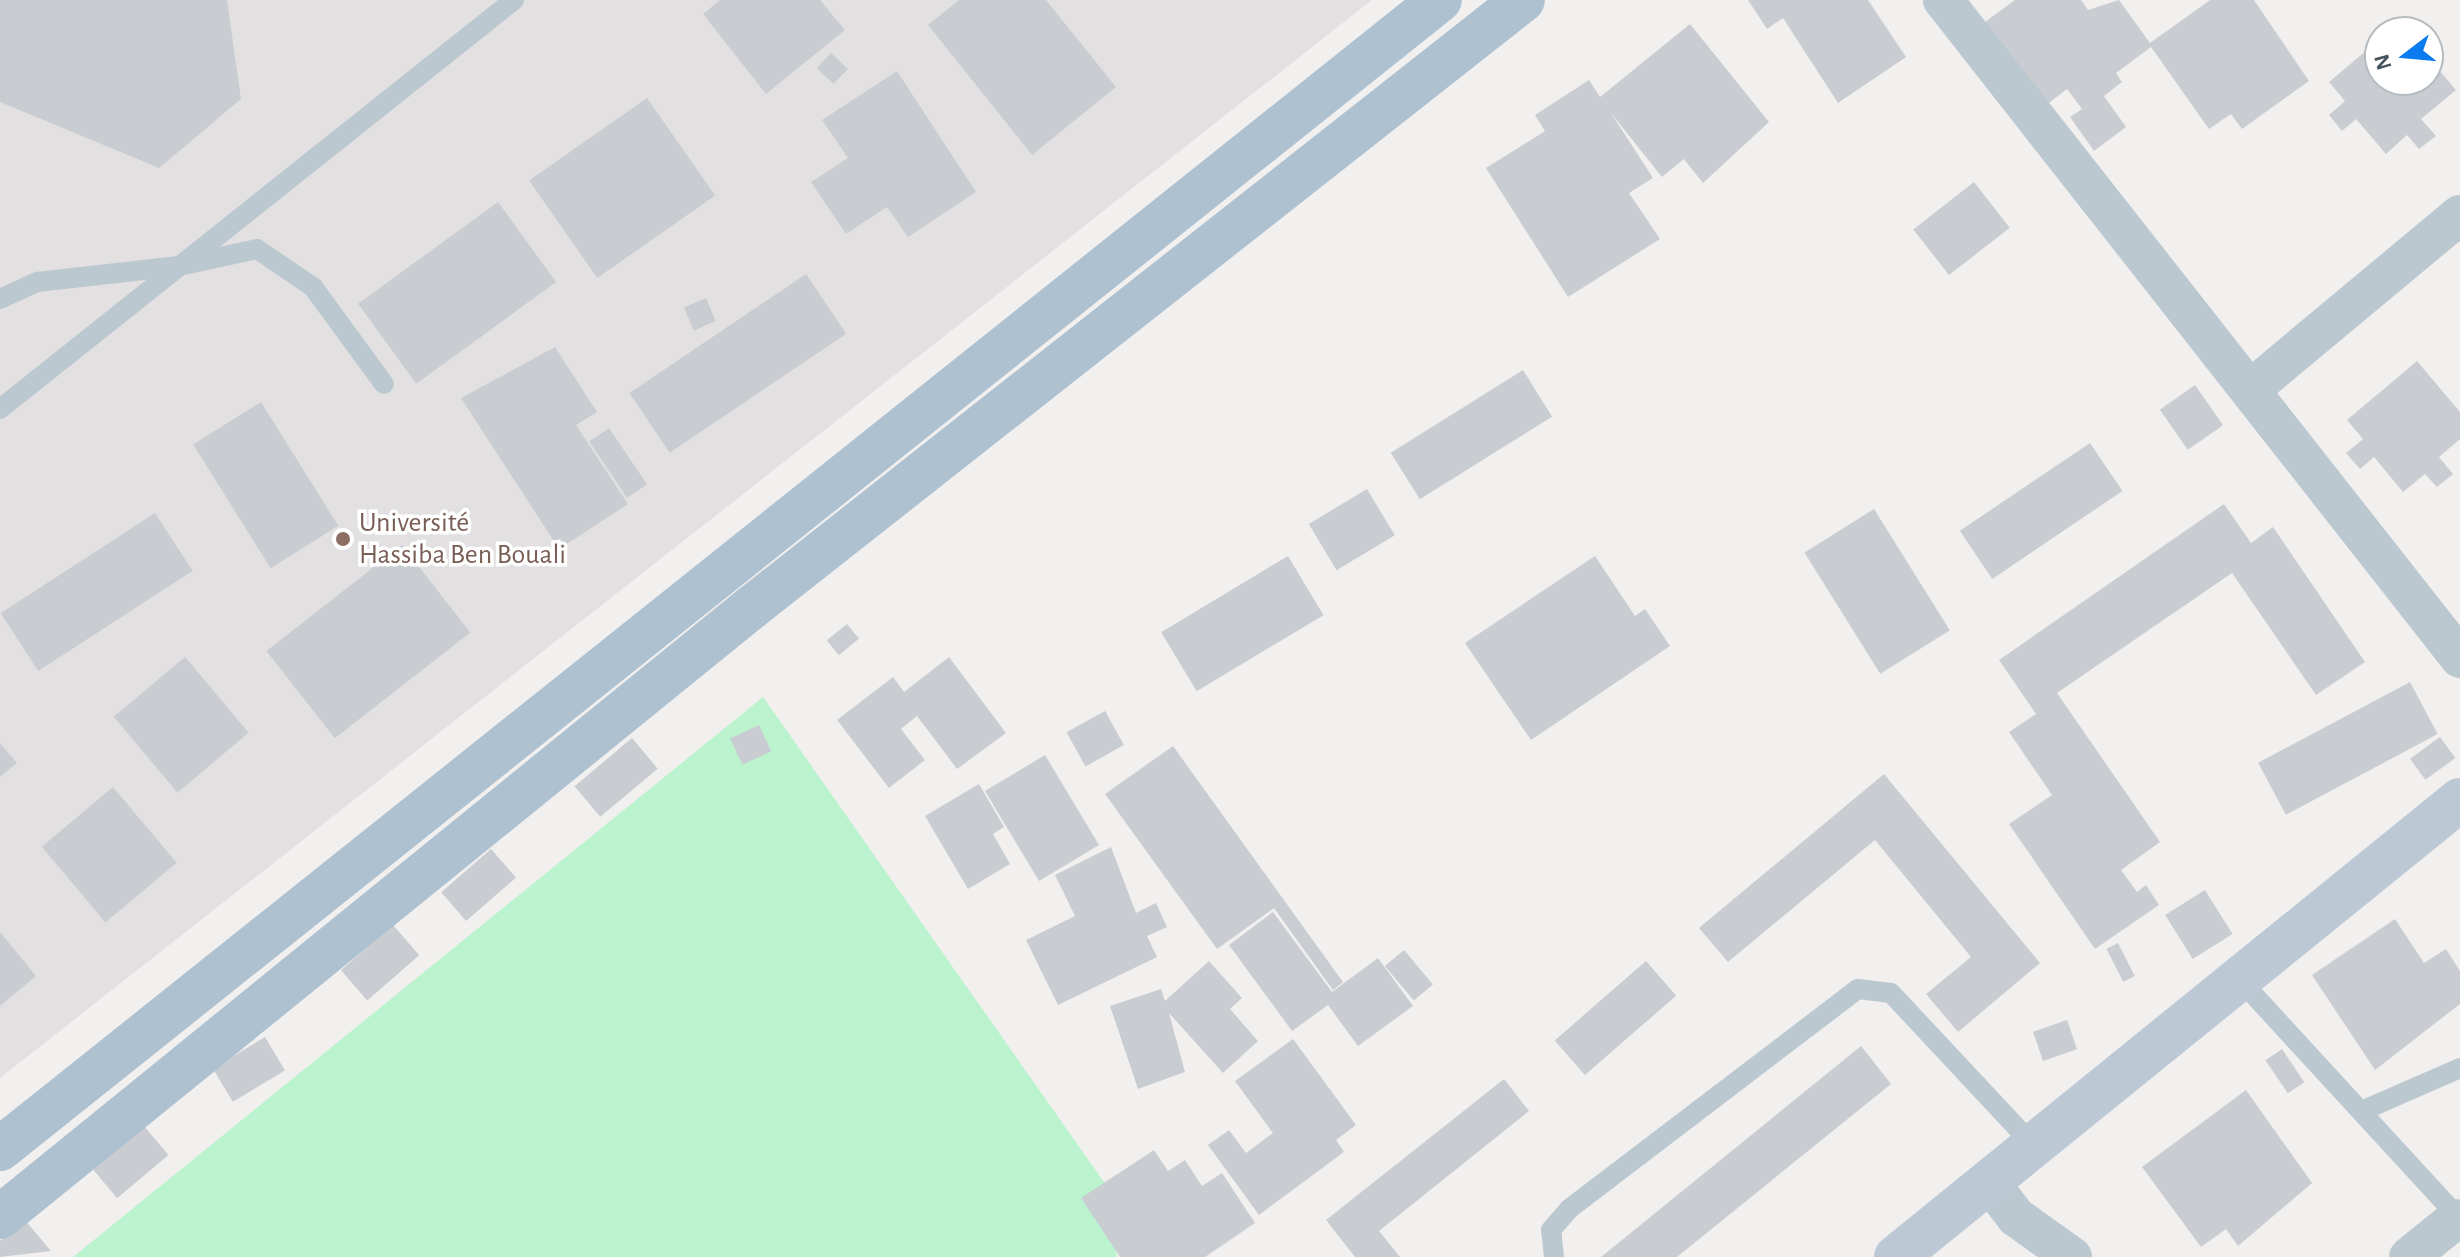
<!DOCTYPE html>
<meta charset="utf-8">
<style>
body{margin:0}
#map{position:relative;width:2460px;height:1257px;overflow:hidden;background:#f2efef;font-family:"Alegreya Sans",sans-serif}
div>[style]{position:absolute}
.education>*{inset:0;background:#e3e0e1}
.green>*{inset:0;background:#bbf3ce}
.building>*{inset:0;background:#c9cdd2;transform-origin:0 0}
.lane>*{height:20px;margin:-10px;padding:0 10px;transform-origin:10px;border-radius:10px;background:#bcc8cf}
.street>*{height:40px;margin:-20px;padding:0 20px;transform-origin:20px;border-radius:20px;background:#bcc8cf}
.secondary>*{height:44px;margin:-22px;padding:0 22px;transform-origin:22px;border-radius:22px;background:#bcc9d5}
.primary>*{height:44px;margin:-22px;padding:0 22px;transform-origin:22px;border-radius:22px;background:#adc1d0}
.dots>*{width:22px;height:22px;translate:-50% -50%;box-sizing:border-box;border:4px solid #fff;border-radius:50%}
span{translate:-50% -50%;white-space:nowrap;text-align:center;line-height:1.15;-webkit-text-stroke:7px #fff;paint-order:stroke}
.education-label{font-size:28px;color:#785e54}
.left{translate:0 -50%;text-align:left}
.north{position:absolute;left:2364px;top:16px;width:80px;height:80px;box-sizing:border-box;background:#fff;border:2px solid #b5bbbf;border-radius:50%;rotate:254deg;font-size:22px;font-weight:700;line-height:32px;text-align:center;color:#46545e}
.north::after{content:'';display:block;margin:auto;width:28px;height:36px;background:#0b7bf0;clip-path:polygon(50% 0,100% 100%,50% 72%,0 100%)}
</style>
<div id="map">
<div class="education">
<div style="clip-path:polygon(0 0,1372px 0,0 1078px)"></div>
</div>
<div class="green">
<div style="clip-path:polygon(763px 697px,1106px 1185px,1117px 1257px,73px 1257px)"></div>
</div>
<div class="building">
<div style="clip-path:polygon(0 0,227px 0,241px 99px,159px 168px,0 102px)"></div>
<div style="clip-path:polygon(720px 0,820px 0,845px 30px,766px 94px,703px 14px)"></div>
<div style="clip-path:polygon(959px 0,1046px 0,1116px 87px,1032px 155px,928px 25px)"></div>
<div style="clip-path:polygon(1748px 0,1868px 0,1906px 57px,1838px 103px,1783px 18px,1767px 29px)"></div>
<div style="clip-path:polygon(2015px 0,2081px 0,2088px 10px,2119px 0,2150px 43px,2210px 0,2254px 0,2309px 81px,2242px 129px,2231px 114px,2209px 129px,2151px 47px,2116px 73px,2122px 82px,2104px 96px,2126px 127px,2094px 151px,2070px 117px,2082px 109px,2067px 89px,2046px 105px,1985px 22px)"></div>
<div style="clip-path:polygon(1690px 24px,1769px 122px,1703px 183px,1684px 159px,1662px 177px,1611px 113px,1653px 178px,1629px 193px,1660px 239px,1568px 297px,1486px 168px,1545px 131px,1535px 115px,1589px 80px,1600px 97px)"></div>
<div style="clip-path:polygon(2380px 39px,2380px 80px,2428px 80px,2428px 57px,2456px 90px,2421px 119px,2436px 136px,2419px 149px,2407px 135px,2386px 154px,2356px 119px,2342px 131px,2329px 115px,2345px 101px,2329px 82px)"></div>
<div style="left:831px;top:53px;width:23px;height:21px;rotate:43deg"></div>
<div style="clip-path:polygon(897px 71px,976px 192px,908px 237px,887px 207px,846px 234px,811px 182px,848px 158px,822px 120px)"></div>
<div style="left:647px;top:98px;width:119px;height:144px;rotate:55deg"></div>
<div style="left:1974px;top:182px;width:58px;height:77px;rotate:52deg"></div>
<div style="left:498px;top:202px;width:99px;height:173px;rotate:54deg"></div>
<div style="left:806px;top:274px;width:72px;height:213px;rotate:56deg"></div>
<div style="left:706px;top:298px;width:25px;height:24px;rotate:67deg"></div>
<div style="clip-path:polygon(555px 347px,597px 412px,576px 425px,628px 504px,559px 549px,461px 398px)"></div>
<div style="clip-path:polygon(2417px 361px,2460px 412px,2460px 439px,2439px 457px,2453px 474px,2437px 487px,2425px 474px,2403px 492px,2374px 457px,2360px 469px,2346px 453px,2363px 439px,2347px 420px)"></div>
<div style="left:1523px;top:370px;width:55px;height:156px;rotate:58deg"></div>
<div style="left:2195px;top:385px;width:49px;height:43px;rotate:55deg"></div>
<div style="left:261px;top:402px;width:146px;height:80px;rotate:58deg"></div>
<div style="left:609px;top:428px;width:68px;height:24px;rotate:56deg"></div>
<div style="left:2090px;top:443px;width:58px;height:157px;rotate:56deg"></div>
<div style="left:1367px;top:489px;width:54px;height:68px;rotate:59deg"></div>
<div style="clip-path:polygon(2224px 504px,2251px 543px,2273px 527px,2365px 662px,2316px 695px,2232px 573px,2057px 693px,2160px 842px,2121px 870px,2137px 892px,2146px 885px,2159px 905px,2095px 949px,2009px 824px,2052px 795px,2009px 732px,2036px 714px,1999px 660px)"></div>
<div style="left:1874px;top:509px;width:143px;height:82px;rotate:58deg"></div>
<div style="left:155px;top:513px;width:69px;height:184px;rotate:57deg"></div>
<div style="left:402px;top:545px;width:111px;height:172px;rotate:52deg"></div>
<div style="left:1288px;top:556px;width:69px;height:148px;rotate:59deg"></div>
<div style="clip-path:polygon(1595px 556px,1635px 616px,1645px 609px,1670px 646px,1531px 740px,1465px 643px)"></div>
<div style="left:847px;top:624px;width:19px;height:26px;rotate:51deg"></div>
<div style="left:185px;top:657px;width:99px;height:93px;rotate:50deg"></div>
<div style="clip-path:polygon(949px 657px,1006px 733px,957px 769px,917px 716px,901px 729px,925px 760px,889px 788px,837px 720px,893px 677px,904px 692px)"></div>
<div style="left:2410px;top:682px;width:59px;height:172px;rotate:62deg"></div>
<div style="left:1105px;top:711px;width:39px;height:44px;rotate:61deg"></div>
<div style="left:759px;top:725px;width:29px;height:32px;rotate:65deg"></div>
<div style="left:2440px;top:737px;width:26px;height:37px;rotate:54deg"></div>
<div style="left:632px;top:738px;width:40px;height:75px;rotate:50deg"></div>
<div style="clip-path:polygon(0 743px,17px 763px,0 777px)"></div>
<div style="clip-path:polygon(1173px 746px,1343px 982px,1333px 990px,1274px 908px,1217px 949px,1105px 794px)"></div>
<div style="left:1045px;top:755px;width:105px;height:70px;rotate:59deg"></div>
<div style="clip-path:polygon(1884px 774px,2040px 963px,1958px 1032px,1926px 994px,1971px 957px,1875px 840px,1728px 962px,1699px 928px)"></div>
<div style="clip-path:polygon(979px 784px,1004px 827px,993px 834px,1010px 864px,968px 889px,925px 816px)"></div>
<div style="left:113px;top:787px;width:99px;height:93px;rotate:50deg"></div>
<div style="clip-path:polygon(1111px 847px,1136px 913px,1156px 903px,1167px 927px,1147px 936px,1157px 957px,1058px 1005px,1026px 940px,1075px 916px,1055px 875px)"></div>
<div style="left:491px;top:849px;width:38px;height:66px;rotate:49deg"></div>
<div style="left:2205px;top:890px;width:52px;height:47px;rotate:58deg"></div>
<div style="clip-path:polygon(1273px 912px,1332px 992px,1378px 958px,1413px 1006px,1358px 1046px,1328px 1005px,1292px 1031px,1229px 945px)"></div>
<div style="clip-path:polygon(2395px 919px,2424px 963px,2446px 949px,2460px 971px,2460px 1004px,2375px 1070px,2312px 975px)"></div>
<div style="left:393px;top:925px;width:40px;height:69px;rotate:49deg"></div>
<div style="clip-path:polygon(0 932px,36px 976px,0 1006px)"></div>
<div style="left:2118px;top:943px;width:37px;height:13px;rotate:63deg"></div>
<div style="left:1404px;top:950px;width:45px;height:25px;rotate:50deg"></div>
<div style="clip-path:polygon(1209px 961px,1242px 998px,1230px 1009px,1258px 1041px,1223px 1073px,1169px 1013px,1185px 1072px,1138px 1089px,1110px 1006px,1161px 989px,1165px 1001px)"></div>
<div style="left:1646px;top:961px;width:46px;height:121px;rotate:49deg"></div>
<div style="left:2067px;top:1020px;width:31px;height:36px;rotate:71deg"></div>
<div style="left:265px;top:1037px;width:39px;height:61px;rotate:59deg"></div>
<div style="clip-path:polygon(1293px 1039px,1356px 1125px,1336px 1140px,1344px 1152px,1259px 1215px,1208px 1145px,1229px 1130px,1246px 1153px,1273px 1133px,1235px 1081px)"></div>
<div style="clip-path:polygon(1861px 1046px,1891px 1084px,1677px 1257px,1601px 1257px)"></div>
<div style="left:2282px;top:1049px;width:40px;height:20px;rotate:56deg"></div>
<div style="clip-path:polygon(1504px 1079px,1529px 1111px,1379px 1231px,1400px 1257px,1355px 1257px,1326px 1220px)"></div>
<div style="clip-path:polygon(2246px 1090px,2312px 1183px,2238px 1246px,2226px 1229px,2201px 1247px,2142px 1167px)"></div>
<div style="left:144px;top:1126px;width:38px;height:67px;rotate:50deg"></div>
<div style="clip-path:polygon(1154px 1150px,1168px 1171px,1185px 1160px,1202px 1186px,1222px 1173px,1255px 1223px,1205px 1257px,1120px 1257px,1081px 1198px)"></div>
<div style="clip-path:polygon(25px 1220px,51px 1251px,0 1257px,0 1241px)"></div>
</div>
<div class="lane">
<div style="left:0;top:299px;width:41px;rotate:-24.7deg"></div>
<div style="left:37px;top:282px;width:143px;rotate:-6.4deg"></div>
<div style="left:179px;top:266px;width:80px;rotate:-12.3deg"></div>
<div style="left:257px;top:249px;width:68px;rotate:34.2deg"></div>
<div style="left:313px;top:287px;width:120px;rotate:53.8deg"></div>
<div style="left:0;top:409px;width:657px;rotate:-38.51deg"></div>
<div style="left:2241px;top:981px;width:323px;rotate:47.4deg"></div>
<div style="left:2364px;top:1110px;width:105px;rotate:-23.6deg"></div>
<div style="left:1554px;top:1257px;width:27px;rotate:-96deg"></div>
<div style="left:1551px;top:1230px;width:28px;rotate:-49deg"></div>
<div style="left:1569px;top:1209px;width:363px;rotate:-37.3deg"></div>
<div style="left:1858px;top:989px;width:33px;rotate:7deg"></div>
<div style="left:1891px;top:993px;width:211px;rotate:46.9deg"></div>
</div>
<div class="street">
<div style="left:1943px;top:0;width:837px;rotate:51.84deg"></div>
<div style="left:2251px;top:389px;width:272px;rotate:-39.8deg"></div>
<div style="left:1990px;top:1183px;width:43px;rotate:52.6deg"></div>
<div style="left:2016px;top:1217px;width:69px;rotate:35.5deg"></div>
<div style="left:2409px;top:1257px;width:60px;rotate:-39deg"></div>
</div>
<div class="secondary">
<div style="left:1896px;top:1257px;width:726px;rotate:-39.02deg"></div>
</div>
<div class="primary">
<div style="left:0;top:1149px;width:1842px;rotate:-38.59deg"></div>
<div style="left:0;top:1217px;width:968px;rotate:-39.05deg"></div>
<div style="left:752px;top:607px;width:981px;rotate:-38.21deg"></div>
</div>
<div class="dots">
<div style="left:343px;top:539px;background:#8d6e63"></div>
</div>
<div class="education-label">
<span class="left" style="left:359px;top:539px">Université<br>Hassiba Ben Bouali</span>
</div>
<div class="north">N</div>
</div>
